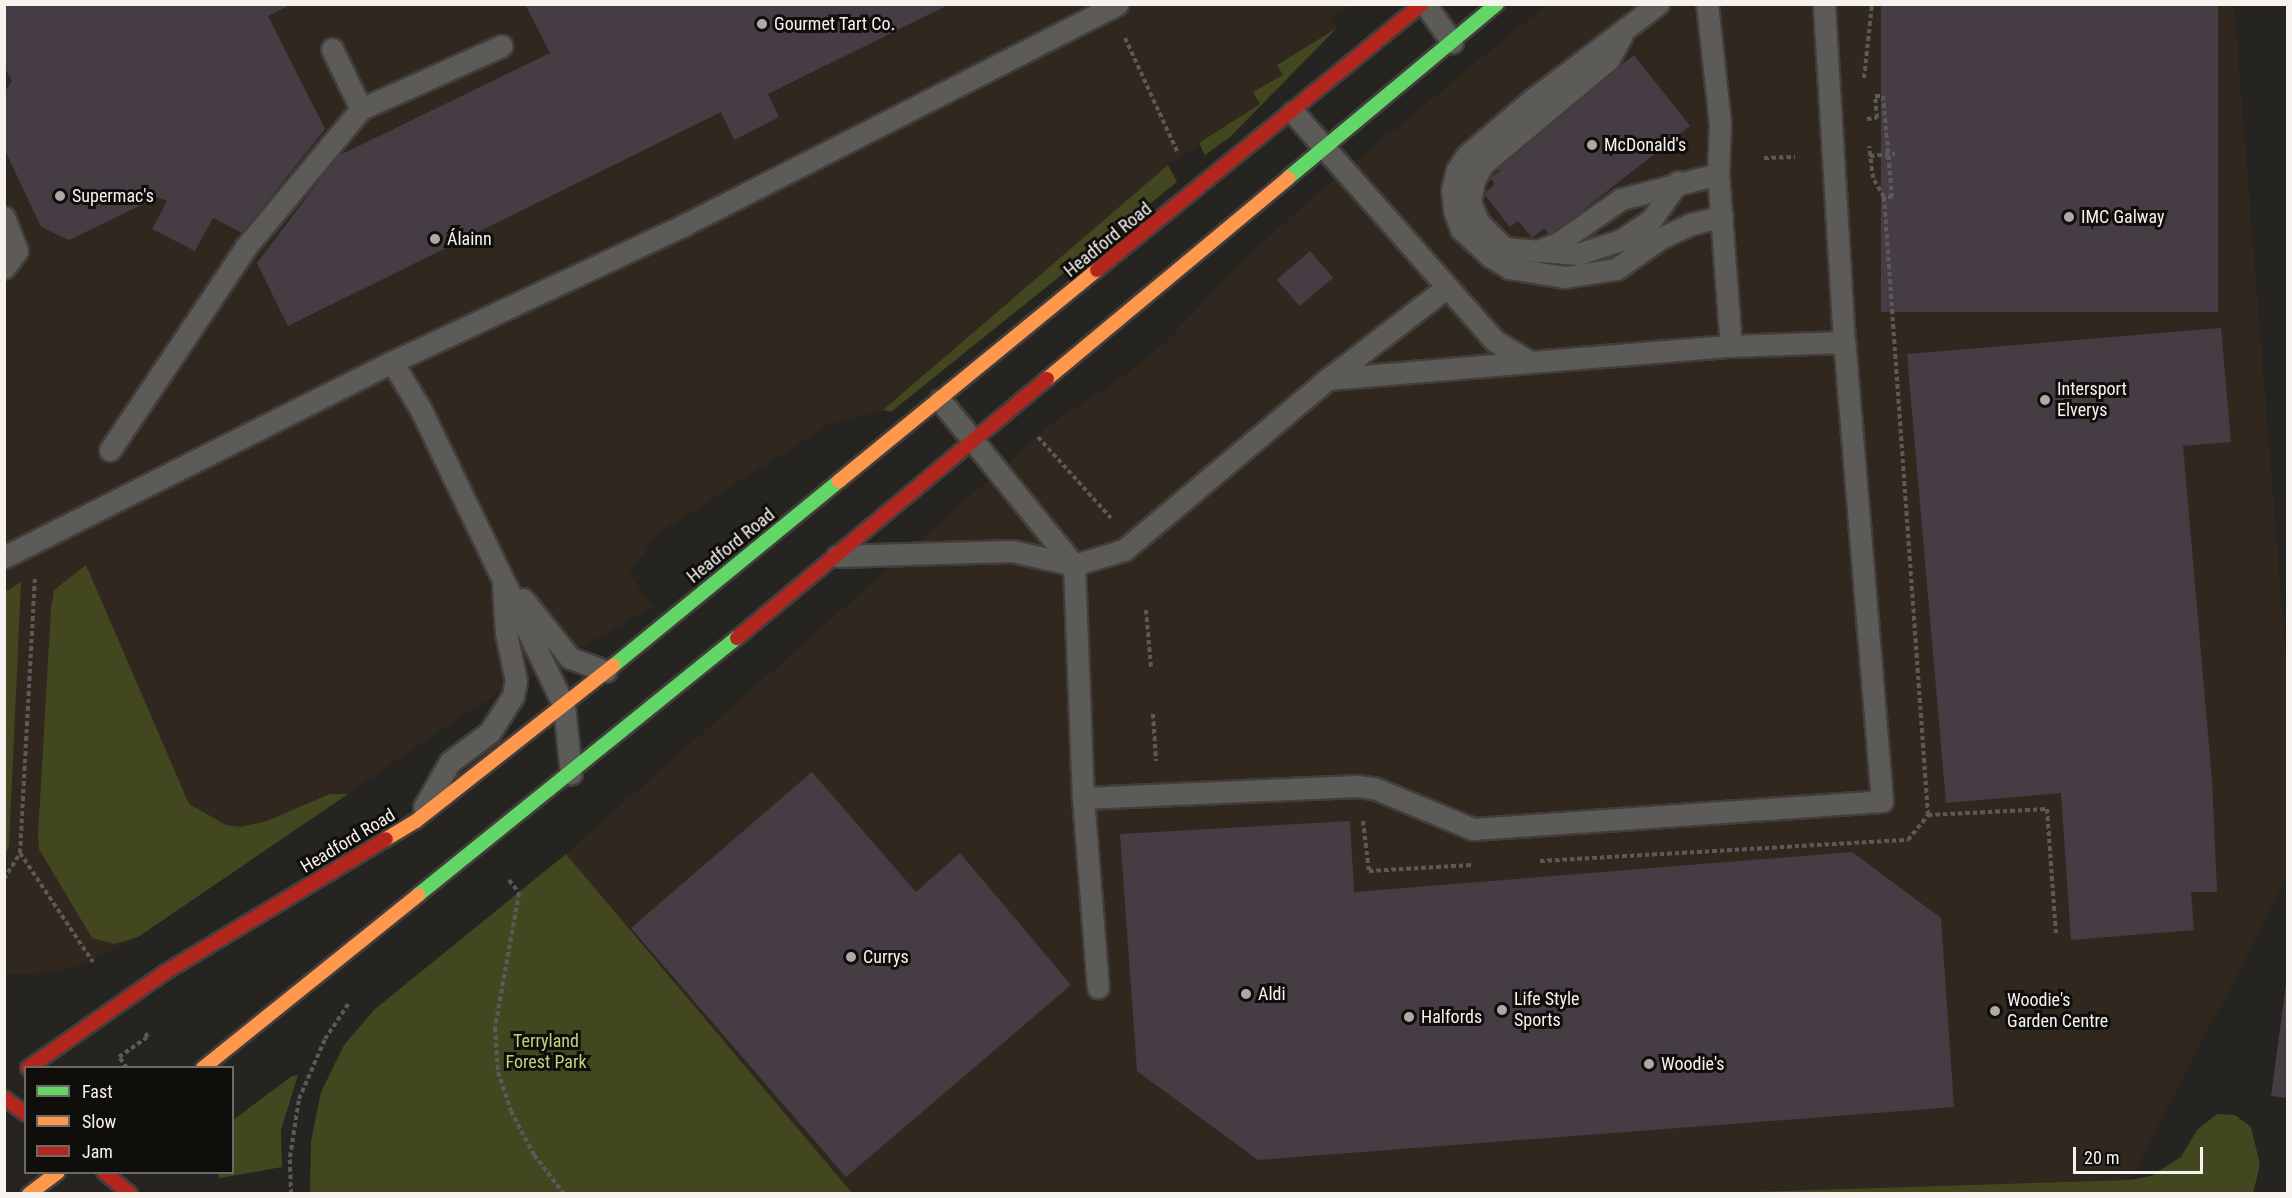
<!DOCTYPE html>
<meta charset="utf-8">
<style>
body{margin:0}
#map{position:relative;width:2292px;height:1198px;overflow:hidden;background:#262421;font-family:"Roboto Condensed",sans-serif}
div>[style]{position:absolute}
.built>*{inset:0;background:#30281e}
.green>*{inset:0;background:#434720}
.building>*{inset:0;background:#453d43;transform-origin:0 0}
.path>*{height:4px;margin-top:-2px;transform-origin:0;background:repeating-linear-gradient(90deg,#5b5a58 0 4.5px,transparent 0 7.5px)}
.roads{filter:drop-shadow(2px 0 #413e3c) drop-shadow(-2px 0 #413e3c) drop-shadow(0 2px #413e3c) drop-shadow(0 -2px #413e3c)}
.lane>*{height:21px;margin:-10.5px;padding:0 10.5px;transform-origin:10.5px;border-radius:10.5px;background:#5d5b58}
.fast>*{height:14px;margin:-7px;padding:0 7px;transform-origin:7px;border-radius:7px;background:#63d668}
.slow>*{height:14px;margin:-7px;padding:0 7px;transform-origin:7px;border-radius:7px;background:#ff974d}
.jam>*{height:14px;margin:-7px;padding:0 7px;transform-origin:7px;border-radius:7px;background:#b3261e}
.dots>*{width:16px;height:16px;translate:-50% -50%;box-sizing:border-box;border:3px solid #100e0b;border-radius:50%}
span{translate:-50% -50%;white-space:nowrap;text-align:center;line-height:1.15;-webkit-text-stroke:6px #100e0b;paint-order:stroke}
.poi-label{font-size:18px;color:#f6f2ee}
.left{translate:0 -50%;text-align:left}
.street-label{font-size:18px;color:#f6f2ee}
.park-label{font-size:18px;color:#c5d27d}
.frame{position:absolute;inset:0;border:6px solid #f6f2ee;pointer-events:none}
.legend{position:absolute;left:24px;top:1066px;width:210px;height:108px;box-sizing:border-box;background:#100e0b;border:2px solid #6c6966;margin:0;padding:8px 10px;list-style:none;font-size:18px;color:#f6f2ee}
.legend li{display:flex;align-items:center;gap:12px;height:30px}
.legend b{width:30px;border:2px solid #6c6966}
.scale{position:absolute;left:2073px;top:1147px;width:130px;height:27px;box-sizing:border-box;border:3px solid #f6f2ee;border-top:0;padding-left:8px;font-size:18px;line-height:21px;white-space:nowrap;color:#f6f2ee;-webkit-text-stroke:4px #100e0b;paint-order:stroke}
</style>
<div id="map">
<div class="built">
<div style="clip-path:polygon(5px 5px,1353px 5px,1331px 16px,1337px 28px,1277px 65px,1283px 75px,1261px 104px,1168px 165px,883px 410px,831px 423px,658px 533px,629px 574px,653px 607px,470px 710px,138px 937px,79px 966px,55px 972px,5px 975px)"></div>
<div style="clip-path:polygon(1546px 5px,2234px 5px,2287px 672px,2287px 877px,2130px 1180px,1722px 1194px,852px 1193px,566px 854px,1061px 416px,1108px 388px,1163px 345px,1240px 264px,1313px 197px)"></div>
</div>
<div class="green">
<div style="clip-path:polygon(1337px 28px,1230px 137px,1205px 155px,1199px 143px,1260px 104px,1253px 92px,1283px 75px,1277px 65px)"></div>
<div style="clip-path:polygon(1168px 165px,1177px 182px,891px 412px,883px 410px)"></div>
<div style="clip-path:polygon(86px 565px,189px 804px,226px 825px,241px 827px,267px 821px,330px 794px,348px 794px,138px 937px,114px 944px,92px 938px,39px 849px,38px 836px,51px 609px,54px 590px)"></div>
<div style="clip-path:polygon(21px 582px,9px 846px,5px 855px,5px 592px)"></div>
<div style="clip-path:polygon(566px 854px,852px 1193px,310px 1193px,311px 1141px,321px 1092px,344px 1045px,375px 1009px)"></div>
<div style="clip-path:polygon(298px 1075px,281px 1130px,282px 1167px,220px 1178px,217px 1173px,232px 1172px,233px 1120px,292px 1076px)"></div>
<div style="clip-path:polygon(2217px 1114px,2235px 1115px,2251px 1127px,2260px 1165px,2253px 1193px,1722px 1193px,2130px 1180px,2151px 1176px,2181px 1157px,2197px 1130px)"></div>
</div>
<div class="building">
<div style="clip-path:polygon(4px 4px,292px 4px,268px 16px,325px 129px,242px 233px,213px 218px,195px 251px,152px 229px,167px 201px,158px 197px,69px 240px,41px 227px,4px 148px,4px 93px,12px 81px,4px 66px)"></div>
<div style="clip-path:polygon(525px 4px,950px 4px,768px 94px,779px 117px,734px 140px,721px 112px,288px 326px,257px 263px,338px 156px,550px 53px)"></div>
<div style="left:1881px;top:5px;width:337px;height:307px"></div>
<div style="clip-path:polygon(1634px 55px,1690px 126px,1550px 236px,1544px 228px,1532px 238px,1518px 221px,1510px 227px,1484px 194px,1495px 184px,1490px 178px,1500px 171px,1495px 165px)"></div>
<div style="left:1310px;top:251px;width:35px;height:44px;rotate:49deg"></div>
<div style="clip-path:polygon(2221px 328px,2231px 442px,2183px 446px,2212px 780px,2217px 892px,2191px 892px,2194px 930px,2071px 940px,2061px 793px,1946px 803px,1907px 354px)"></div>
<div style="clip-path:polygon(812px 772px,916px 892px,960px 853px,1071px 985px,846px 1177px,631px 928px)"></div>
<div style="clip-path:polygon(1350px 821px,1354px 892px,1852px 852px,1941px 918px,1954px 1107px,1258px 1160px,1137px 1071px,1120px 834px)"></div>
<div style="clip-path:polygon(2286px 984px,2288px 984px,2288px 1098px,2271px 1096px)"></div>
</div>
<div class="path">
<div style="left:1125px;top:38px;width:127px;rotate:65.3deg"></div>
<div style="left:1864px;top:78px;width:74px;rotate:-83.8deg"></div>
<div style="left:1867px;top:119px;width:10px;rotate:-6deg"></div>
<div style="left:1877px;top:118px;width:22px;rotate:-95deg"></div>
<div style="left:1875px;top:96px;width:8px"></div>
<div style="left:1883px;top:96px;width:101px;rotate:84.9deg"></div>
<div style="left:1892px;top:197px;width:8px;rotate:180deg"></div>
<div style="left:1870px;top:156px;width:25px;rotate:-5deg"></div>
<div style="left:1764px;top:158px;width:31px;rotate:-2deg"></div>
<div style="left:1038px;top:437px;width:109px;rotate:48deg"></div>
<div style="left:1146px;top:610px;width:57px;rotate:85deg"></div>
<div style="left:1153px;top:714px;width:47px;rotate:86.3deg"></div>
<div style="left:1928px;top:815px;width:119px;rotate:-2.9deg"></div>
<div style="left:2047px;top:809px;width:127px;rotate:85.9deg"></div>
<div style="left:1363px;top:821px;width:50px;rotate:83.2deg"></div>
<div style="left:1369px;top:871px;width:103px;rotate:-3.3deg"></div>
<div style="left:20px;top:853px;width:131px;rotate:56.2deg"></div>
<div style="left:1540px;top:861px;width:369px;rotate:-3.3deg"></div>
<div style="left:1908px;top:840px;width:32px;rotate:-51deg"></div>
<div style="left:1928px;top:815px;width:620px;rotate:-94.07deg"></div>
<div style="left:1884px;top:197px;width:22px;rotate:-120deg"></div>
<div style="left:1873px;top:178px;width:32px;rotate:-97deg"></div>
<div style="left:4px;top:879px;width:31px;rotate:-58deg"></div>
<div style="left:20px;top:853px;width:275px;rotate:-86.9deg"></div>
<div style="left:509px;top:880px;width:16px;rotate:52deg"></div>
<div style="left:519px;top:893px;width:137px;rotate:100.1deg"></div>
<div style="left:495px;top:1028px;width:44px;rotate:86.1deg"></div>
<div style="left:498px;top:1072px;width:41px;rotate:71.6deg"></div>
<div style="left:511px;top:1111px;width:50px;rotate:62.4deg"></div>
<div style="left:534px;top:1155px;width:49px;rotate:52.4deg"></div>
<div style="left:127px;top:1068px;width:14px;rotate:-126deg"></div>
<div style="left:119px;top:1057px;width:35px;rotate:-35deg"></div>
<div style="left:148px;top:1037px;width:5px;rotate:-127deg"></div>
<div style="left:291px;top:1194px;width:37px;rotate:-92deg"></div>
<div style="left:290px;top:1157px;width:59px;rotate:-81.2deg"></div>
<div style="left:299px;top:1099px;width:65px;rotate:-66.6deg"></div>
<div style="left:325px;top:1039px;width:43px;rotate:-56.3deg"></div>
</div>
<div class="roads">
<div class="lane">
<div style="left:1425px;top:4px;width:47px;rotate:54.6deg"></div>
<div style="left:1658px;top:4px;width:156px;rotate:142.8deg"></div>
<div style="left:1534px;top:98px;width:88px;rotate:139.6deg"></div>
<div style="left:1467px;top:155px;width:18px;rotate:124deg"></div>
<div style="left:1457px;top:170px;width:21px;rotate:104deg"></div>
<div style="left:1452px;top:190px;width:20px;rotate:84deg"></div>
<div style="left:1454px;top:210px;width:20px;rotate:70deg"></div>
<div style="left:1461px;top:229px;width:41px;rotate:43deg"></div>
<div style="left:1491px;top:257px;width:21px;rotate:31deg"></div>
<div style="left:1509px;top:268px;width:57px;rotate:9.1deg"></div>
<div style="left:1565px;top:277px;width:52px;rotate:-8.9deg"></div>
<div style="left:1616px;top:269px;width:55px;rotate:-34.6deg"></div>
<div style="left:1661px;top:238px;width:33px;rotate:-25deg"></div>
<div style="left:1691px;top:224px;width:32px;rotate:-14deg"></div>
<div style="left:1707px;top:4px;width:121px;rotate:83.8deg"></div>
<div style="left:1720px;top:124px;width:50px;rotate:92.3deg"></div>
<div style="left:1718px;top:174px;width:172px;rotate:85.7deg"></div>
<div style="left:1622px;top:35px;width:29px;rotate:119deg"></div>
<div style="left:1608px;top:60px;width:163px;rotate:140.2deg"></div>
<div style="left:1483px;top:164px;width:18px;rotate:119deg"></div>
<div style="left:1474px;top:180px;width:22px;rotate:100deg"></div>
<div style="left:1470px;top:202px;width:23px;rotate:67deg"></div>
<div style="left:1479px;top:223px;width:35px;rotate:45deg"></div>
<div style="left:1504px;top:248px;width:74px;rotate:4.6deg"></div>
<div style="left:1578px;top:254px;width:45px;rotate:-18deg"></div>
<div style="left:1621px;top:240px;width:36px;rotate:-34deg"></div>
<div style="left:1651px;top:220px;width:47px;rotate:-54.6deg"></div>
<div style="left:332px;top:49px;width:67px;rotate:64.2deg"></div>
<div style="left:361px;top:109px;width:154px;rotate:-24.2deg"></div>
<div style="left:1293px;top:112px;width:305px;rotate:48.6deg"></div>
<div style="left:1495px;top:341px;width:41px;rotate:31deg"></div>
<div style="left:1530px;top:362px;width:202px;rotate:-4.6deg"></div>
<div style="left:1731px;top:346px;width:113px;rotate:-2deg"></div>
<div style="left:4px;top:217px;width:36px;rotate:69deg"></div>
<div style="left:17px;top:251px;width:21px;rotate:127deg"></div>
<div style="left:1538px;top:251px;width:22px;rotate:-22deg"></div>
<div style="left:1558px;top:243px;width:77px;rotate:-34.9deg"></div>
<div style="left:1621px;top:199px;width:100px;rotate:-14.5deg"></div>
<div style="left:392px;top:362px;width:54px;rotate:58.7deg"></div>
<div style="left:420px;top:408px;width:331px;rotate:64.2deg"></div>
<div style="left:564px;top:706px;width:68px;rotate:84.1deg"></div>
<div style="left:1328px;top:379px;width:203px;rotate:-4.8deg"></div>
<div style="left:940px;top:400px;width:213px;rotate:50.9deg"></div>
<div style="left:1074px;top:565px;width:52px;rotate:-16.7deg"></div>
<div style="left:1124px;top:550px;width:266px;rotate:-40deg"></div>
<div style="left:1328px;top:379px;width:150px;rotate:-37.7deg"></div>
<div style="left:110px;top:450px;width:243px;rotate:-56.2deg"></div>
<div style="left:245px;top:248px;width:181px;rotate:-50.2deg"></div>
<div style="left:837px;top:556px;width:175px;rotate:-1.6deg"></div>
<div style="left:1012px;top:551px;width:64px;rotate:12.7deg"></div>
<div style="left:1074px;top:565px;width:233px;rotate:87.8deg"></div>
<div style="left:1083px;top:798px;width:274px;rotate:-2.5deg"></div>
<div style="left:1357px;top:786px;width:17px;rotate:7deg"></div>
<div style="left:1374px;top:788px;width:107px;rotate:22.5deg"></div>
<div style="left:1473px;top:829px;width:410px;rotate:-3.9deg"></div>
<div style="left:1882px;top:801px;width:461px;rotate:-94.7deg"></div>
<div style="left:1844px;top:342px;width:339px;rotate:-93.4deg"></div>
<div style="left:4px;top:557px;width:434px;rotate:-26.7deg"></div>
<div style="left:392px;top:362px;width:323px;rotate:-25.1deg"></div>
<div style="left:684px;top:225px;width:486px;rotate:-27deg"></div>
<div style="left:523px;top:599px;width:75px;rotate:51.5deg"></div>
<div style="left:570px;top:658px;width:38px;rotate:20deg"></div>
<div style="left:1083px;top:798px;width:190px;rotate:85.5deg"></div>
<div style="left:424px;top:807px;width:52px;rotate:-60deg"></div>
<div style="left:450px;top:762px;width:50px;rotate:-36.9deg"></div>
<div style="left:490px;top:732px;width:43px;rotate:-57.4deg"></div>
<div style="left:513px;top:696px;width:15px;rotate:-79deg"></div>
<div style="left:516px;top:681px;width:49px;rotate:-101.8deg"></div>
<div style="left:506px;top:633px;width:47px;rotate:-93.7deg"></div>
</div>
<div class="fast">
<div style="left:1288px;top:178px;width:272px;rotate:-39.8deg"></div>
<div style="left:613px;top:666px;width:292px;rotate:-39.3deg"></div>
<div style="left:418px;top:895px;width:410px;rotate:-38.9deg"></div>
</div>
<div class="slow">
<div style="left:1047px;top:379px;width:314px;rotate:-39.8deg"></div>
<div style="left:839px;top:481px;width:333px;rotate:-39.3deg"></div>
<div style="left:386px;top:839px;width:35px;rotate:-31deg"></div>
<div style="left:416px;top:821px;width:251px;rotate:-38.2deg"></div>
<div style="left:203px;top:1068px;width:276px;rotate:-38.8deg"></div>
<div style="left:29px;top:1194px;width:36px;rotate:-37deg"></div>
</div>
<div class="jam">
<div style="left:1097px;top:270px;width:420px;rotate:-39.3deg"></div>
<div style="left:737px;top:638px;width:404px;rotate:-39.9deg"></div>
<div style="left:28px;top:1068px;width:166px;rotate:-34.9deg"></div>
<div style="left:164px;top:973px;width:259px;rotate:-31.1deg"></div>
<div style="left:4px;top:1098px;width:27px;rotate:36deg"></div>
<div style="left:104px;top:1172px;width:34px;rotate:40deg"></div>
</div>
</div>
<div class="dots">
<div style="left:762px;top:24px;background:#adaaa6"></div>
<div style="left:1592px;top:145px;background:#adaaa6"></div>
<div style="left:60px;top:196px;background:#adaaa6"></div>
<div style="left:2069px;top:217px;background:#adaaa6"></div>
<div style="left:435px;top:239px;background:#adaaa6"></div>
<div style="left:2045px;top:400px;background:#adaaa6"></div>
<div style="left:851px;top:957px;background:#adaaa6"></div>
<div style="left:1246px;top:994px;background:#adaaa6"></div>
<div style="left:1502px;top:1010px;background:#adaaa6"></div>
<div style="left:1995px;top:1011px;background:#adaaa6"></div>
<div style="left:1409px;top:1017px;background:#adaaa6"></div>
<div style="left:1649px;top:1064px;background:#adaaa6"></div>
</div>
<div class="poi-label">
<span class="left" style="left:774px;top:24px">Gourmet Tart Co.</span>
<span class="left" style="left:1604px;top:145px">McDonald's</span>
<span class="left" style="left:72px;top:196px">Supermac's</span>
<span class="left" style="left:2081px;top:217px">IMC Galway</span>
<span class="left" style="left:447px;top:239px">Álainn</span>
<span class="left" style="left:2057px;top:400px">Intersport<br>Elverys</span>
<span class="left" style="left:863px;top:957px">Currys</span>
<span class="left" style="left:1258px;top:994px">Aldi</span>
<span class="left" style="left:1514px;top:1010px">Life Style<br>Sports</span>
<span class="left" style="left:2007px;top:1011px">Woodie's<br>Garden Centre</span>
<span class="left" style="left:1421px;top:1017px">Halfords</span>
<span class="left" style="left:1661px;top:1064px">Woodie's</span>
</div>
<div class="street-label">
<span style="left:1108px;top:240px;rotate:-39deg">Headford Road</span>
<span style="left:731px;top:546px;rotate:-39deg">Headford Road</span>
<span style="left:348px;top:841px;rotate:-31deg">Headford Road</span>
</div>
<div class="park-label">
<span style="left:546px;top:1052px">Terryland<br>Forest Park</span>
</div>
<div class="frame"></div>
<ul class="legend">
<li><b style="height:8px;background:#63d668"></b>Fast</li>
<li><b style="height:8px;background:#ff974d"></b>Slow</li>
<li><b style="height:8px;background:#b3261e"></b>Jam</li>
</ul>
<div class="scale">20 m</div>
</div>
